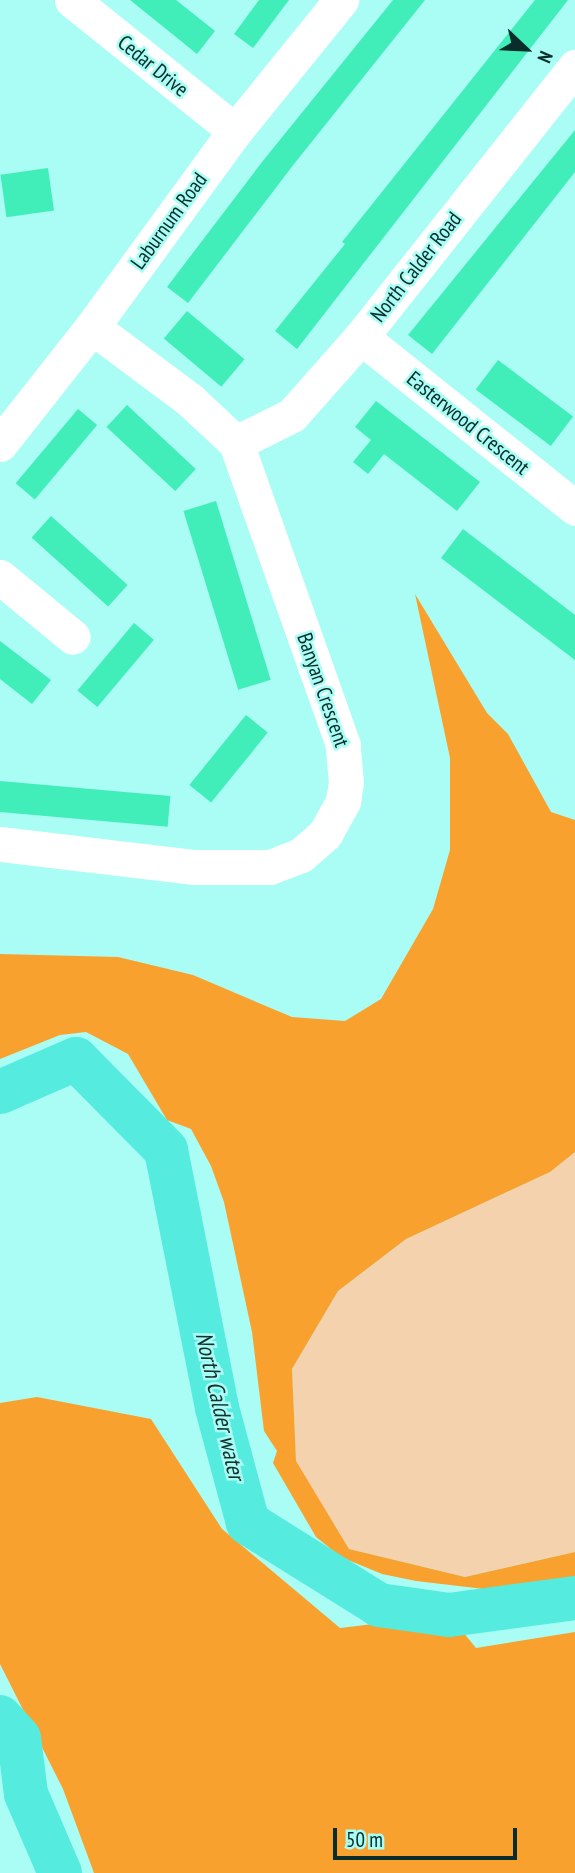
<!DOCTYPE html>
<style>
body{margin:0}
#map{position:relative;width:575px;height:1873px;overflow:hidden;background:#a9fdf4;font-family:"PT Sans Narrow",sans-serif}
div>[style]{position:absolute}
.green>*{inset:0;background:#f4d2ae}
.forest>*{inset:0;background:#f9a12e}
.river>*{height:44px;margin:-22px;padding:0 22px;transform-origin:22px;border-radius:22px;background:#56ebdf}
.building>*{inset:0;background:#41eeb9;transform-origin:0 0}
.minor>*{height:35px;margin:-17.5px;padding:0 17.5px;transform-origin:17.5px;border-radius:17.5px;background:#fff}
span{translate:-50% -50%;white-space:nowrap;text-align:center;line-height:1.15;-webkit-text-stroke:5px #a9fdf4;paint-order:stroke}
.street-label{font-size:21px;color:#082d2a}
.water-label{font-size:23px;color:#12322f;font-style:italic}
.north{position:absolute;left:491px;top:14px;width:70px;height:70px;-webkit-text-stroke:5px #a9fdf4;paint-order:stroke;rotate:113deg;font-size:19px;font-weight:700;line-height:28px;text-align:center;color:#082d2a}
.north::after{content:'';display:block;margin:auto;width:24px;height:32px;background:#082d2a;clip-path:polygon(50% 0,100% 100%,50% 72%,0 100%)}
.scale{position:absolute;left:333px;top:1828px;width:184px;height:32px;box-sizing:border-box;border:4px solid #082d2a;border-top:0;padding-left:9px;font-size:21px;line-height:24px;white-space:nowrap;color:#082d2a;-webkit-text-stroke:5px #a9fdf4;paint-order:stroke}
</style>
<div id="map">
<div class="green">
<div style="clip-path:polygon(575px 1152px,575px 1552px,465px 1577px,349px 1549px,296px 1462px,292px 1369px,338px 1291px,406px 1239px,550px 1172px)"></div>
</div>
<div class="forest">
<div style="clip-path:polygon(415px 594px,487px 713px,508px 734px,551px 812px,575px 820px,575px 1152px,550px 1172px,406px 1239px,338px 1291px,292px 1369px,296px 1461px,349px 1549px,465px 1577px,575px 1552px,575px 1579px,484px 1589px,416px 1581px,382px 1574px,341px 1557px,316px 1537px,273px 1463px,277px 1451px,264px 1431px,252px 1332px,224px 1202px,211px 1166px,191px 1129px,167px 1120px,128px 1054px,86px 1032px,60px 1035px,0 1059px,0 954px,118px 957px,193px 975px,292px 1017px,345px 1021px,381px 999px,433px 909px,450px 850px,450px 758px)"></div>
<div style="clip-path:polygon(37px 1397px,151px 1419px,222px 1529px,340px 1628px,449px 1615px,476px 1648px,575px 1632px,575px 1873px,94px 1873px,63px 1789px,0 1664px,0 1403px)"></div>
</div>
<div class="river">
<div style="left:0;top:1092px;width:83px;rotate:-23.5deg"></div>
<div style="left:76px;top:1059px;width:128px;rotate:45.3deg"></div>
<div style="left:166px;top:1150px;width:263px;rotate:78.8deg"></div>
<div style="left:217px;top:1408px;width:119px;rotate:74.9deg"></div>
<div style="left:248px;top:1523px;width:155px;rotate:32deg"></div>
<div style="left:379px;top:1605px;width:71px;rotate:8.1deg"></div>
<div style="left:449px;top:1615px;width:127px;rotate:-7.7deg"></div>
<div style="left:0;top:1717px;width:28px;rotate:48deg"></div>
<div style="left:19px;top:1738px;width:56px;rotate:82.9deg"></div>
<div style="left:26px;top:1794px;width:86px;rotate:66.7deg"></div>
</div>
<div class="building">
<div style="clip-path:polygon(130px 0,176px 0,215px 31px,197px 54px)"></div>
<div style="clip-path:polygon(259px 0,289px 0,253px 48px,234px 34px)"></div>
<div style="clip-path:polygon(393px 0,425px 0,294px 164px,188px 303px,167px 287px,262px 162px)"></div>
<div style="clip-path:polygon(535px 0,568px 0,297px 349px,275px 331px,345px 244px,342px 242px)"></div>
<div style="clip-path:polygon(575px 130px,575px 172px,432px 354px,408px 335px)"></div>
<div style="left:48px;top:168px;width:43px;height:48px;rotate:82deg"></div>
<div style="left:187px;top:311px;width:75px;height:36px;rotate:40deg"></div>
<div style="left:498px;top:360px;width:94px;height:37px;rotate:37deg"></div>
<div style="clip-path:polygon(376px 401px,480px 482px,457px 511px,384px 454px,368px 474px,353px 462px,371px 440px,355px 427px)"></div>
<div style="left:127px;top:405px;width:94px;height:30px;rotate:43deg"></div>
<div style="left:78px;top:409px;width:25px;height:97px;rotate:40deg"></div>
<div style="left:216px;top:501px;width:187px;height:34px;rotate:73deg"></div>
<div style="left:51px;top:516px;width:103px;height:29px;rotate:42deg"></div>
<div style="clip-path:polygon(463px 529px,575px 615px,575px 660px,441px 558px)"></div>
<div style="left:134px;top:623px;width:26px;height:88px;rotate:40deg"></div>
<div style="clip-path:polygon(0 641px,51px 680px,32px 704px,0 679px)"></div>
<div style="left:246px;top:715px;width:28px;height:90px;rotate:39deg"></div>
<div style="left:0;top:781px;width:171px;height:31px;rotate:5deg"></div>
</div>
<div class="minor">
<div style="left:72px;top:0;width:209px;rotate:38.8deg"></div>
<div style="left:361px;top:337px;width:274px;rotate:38.6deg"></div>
<div style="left:236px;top:443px;width:63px;rotate:-26.6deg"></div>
<div style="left:292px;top:415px;width:104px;rotate:-48.5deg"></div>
<div style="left:361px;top:337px;width:345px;rotate:-51.6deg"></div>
<div style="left:0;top:444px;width:149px;rotate:-51.8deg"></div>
<div style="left:92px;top:327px;width:243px;rotate:-53.9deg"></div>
<div style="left:235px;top:131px;width:169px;rotate:-51deg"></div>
<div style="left:0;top:577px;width:94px;rotate:39.4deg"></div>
<div style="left:0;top:844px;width:194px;rotate:6.8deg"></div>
<div style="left:193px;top:867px;width:77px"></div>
<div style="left:270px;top:867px;width:33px;rotate:-21deg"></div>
<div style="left:301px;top:855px;width:32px;rotate:-41deg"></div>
<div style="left:325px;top:834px;width:38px;rotate:-61deg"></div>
<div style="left:343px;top:801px;width:18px;rotate:-81deg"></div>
<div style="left:346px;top:783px;width:38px;rotate:-95deg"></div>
<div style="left:343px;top:745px;width:320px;rotate:-109.5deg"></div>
<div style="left:236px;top:443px;width:63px;rotate:-136.9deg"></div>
<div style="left:190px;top:400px;width:122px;rotate:-143.3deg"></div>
</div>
<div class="street-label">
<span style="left:153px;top:66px;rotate:39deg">Cedar Drive</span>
<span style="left:169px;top:221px;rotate:-54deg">Laburnum Road</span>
<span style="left:416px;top:267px;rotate:-52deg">North Calder Road</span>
<span style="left:468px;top:423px;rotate:39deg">Easterwood Crescent</span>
<span style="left:323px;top:690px;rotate:71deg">Banyan Crescent</span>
</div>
<div class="water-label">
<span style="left:220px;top:1406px;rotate:77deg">North Calder water</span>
</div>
<div class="north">N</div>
<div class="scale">50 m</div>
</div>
